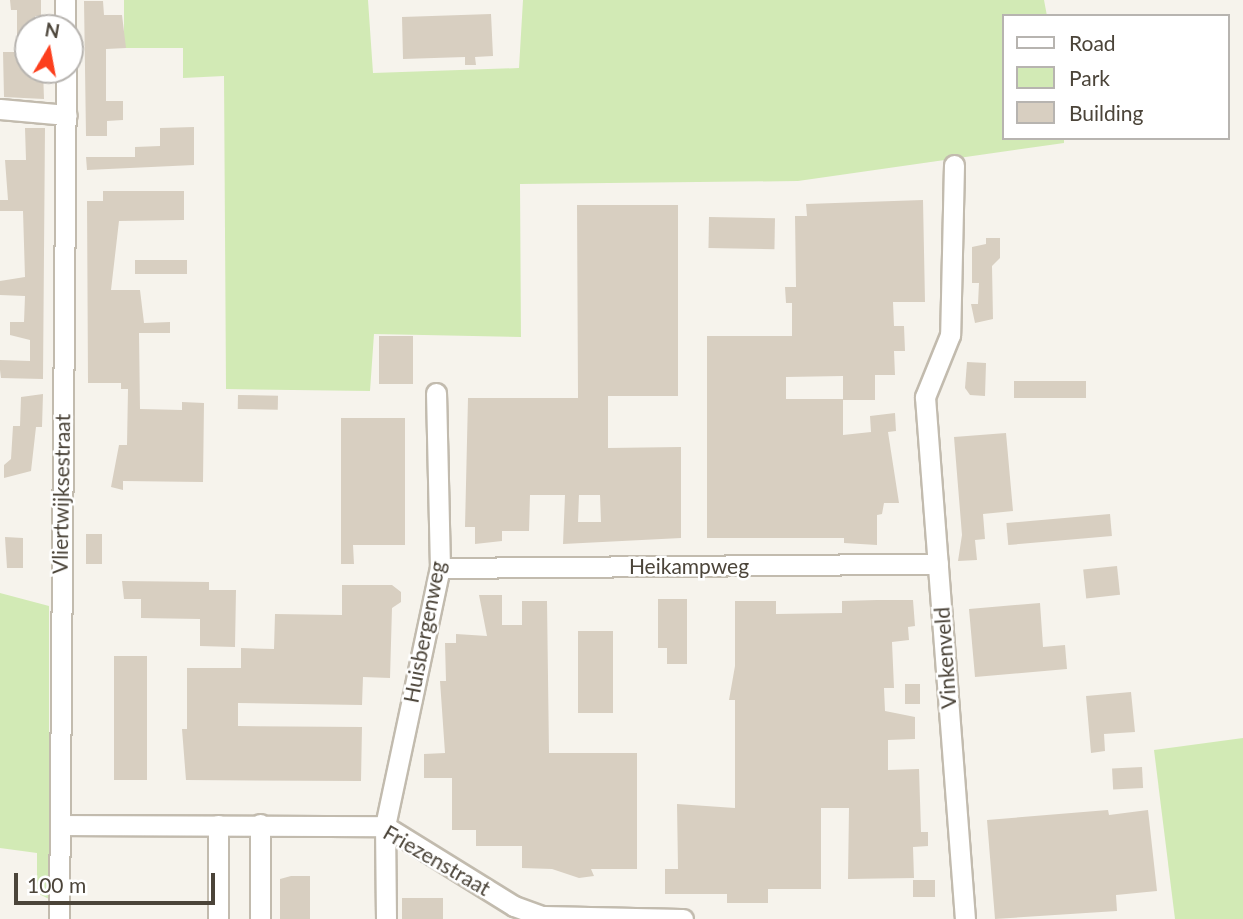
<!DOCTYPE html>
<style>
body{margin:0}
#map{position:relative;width:1243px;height:919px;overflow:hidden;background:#f6f3ec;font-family:Lato,sans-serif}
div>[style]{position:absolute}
.green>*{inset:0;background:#d2eab5}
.building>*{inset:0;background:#d8cfc1;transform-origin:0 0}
.roads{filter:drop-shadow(2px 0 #c2bbae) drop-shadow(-2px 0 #c2bbae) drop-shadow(0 2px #c2bbae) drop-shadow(0 -2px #c2bbae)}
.minor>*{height:19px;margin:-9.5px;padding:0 9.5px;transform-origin:9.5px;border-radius:9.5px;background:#fff}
span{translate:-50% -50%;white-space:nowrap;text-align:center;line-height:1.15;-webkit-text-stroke:5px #fff;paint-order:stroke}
.street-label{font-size:21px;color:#4b4439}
.legend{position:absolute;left:1002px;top:14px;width:228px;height:126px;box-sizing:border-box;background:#fff;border:2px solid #b7b4b0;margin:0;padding:9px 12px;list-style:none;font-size:21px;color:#4b4439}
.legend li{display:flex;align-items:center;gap:14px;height:35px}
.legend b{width:35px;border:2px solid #b7b4b0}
.north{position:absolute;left:14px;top:14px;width:70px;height:70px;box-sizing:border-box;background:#fff;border:2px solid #b7b4b0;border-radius:50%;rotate:10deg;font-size:19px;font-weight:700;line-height:28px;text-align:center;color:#4b4439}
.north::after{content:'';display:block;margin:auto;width:24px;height:32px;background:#fc3f1d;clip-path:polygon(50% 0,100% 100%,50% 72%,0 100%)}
.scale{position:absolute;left:14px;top:873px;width:201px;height:32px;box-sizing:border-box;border:4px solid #4b4439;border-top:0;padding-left:9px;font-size:21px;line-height:24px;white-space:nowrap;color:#4b4439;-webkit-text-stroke:5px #fff;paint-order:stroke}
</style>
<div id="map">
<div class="green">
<div style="clip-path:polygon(124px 0,368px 0,373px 73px,519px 68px,523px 0,1044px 0,1047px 16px,1003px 16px,1003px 138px,1064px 138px,1064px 143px,798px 181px,520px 184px,521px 337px,374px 334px,370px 391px,226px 389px,224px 76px,183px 78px,183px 48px,124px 48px)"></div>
<div style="clip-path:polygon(0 593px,49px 606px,49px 899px,37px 893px,37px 853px,0 848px)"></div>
<div style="clip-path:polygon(1243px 738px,1243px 919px,1175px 919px,1154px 750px)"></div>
</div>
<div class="building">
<div style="clip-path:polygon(10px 0,41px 0,41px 16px,35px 16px,35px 28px,28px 28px,28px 70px,43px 70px,44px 99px,4px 97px,3px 52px,17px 52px,17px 10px,11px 10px)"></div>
<div style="clip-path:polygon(84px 1px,103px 1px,104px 15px,122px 15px,126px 48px,106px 49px,106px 101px,123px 101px,123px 120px,107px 121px,107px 136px,86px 136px)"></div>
<div style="clip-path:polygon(491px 14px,493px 56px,475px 57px,476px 65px,465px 65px,465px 57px,403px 59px,402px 17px)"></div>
<div style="clip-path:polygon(194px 127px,194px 165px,87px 170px,86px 157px,135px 157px,135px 147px,160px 146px,160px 128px)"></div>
<div style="clip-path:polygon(25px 128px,45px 128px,43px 379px,1px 378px,0 370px,0 360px,30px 361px,30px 340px,10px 335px,10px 322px,24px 322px,25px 296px,0 295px,0 281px,25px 277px,23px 211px,0 211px,0 200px,8px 200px,5px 160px,26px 160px)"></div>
<div style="clip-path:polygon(103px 191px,184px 191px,184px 220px,119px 221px,111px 290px,140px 290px,144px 323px,170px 322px,170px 333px,139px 333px,140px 409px,182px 410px,182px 402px,204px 403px,203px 482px,123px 481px,123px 490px,111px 487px,119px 445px,127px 445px,128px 389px,121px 389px,121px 383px,88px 383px,87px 201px,103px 201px)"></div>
<div style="clip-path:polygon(923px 200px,925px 302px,893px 302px,894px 326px,904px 326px,905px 351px,894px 351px,895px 375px,875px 375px,875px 400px,843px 400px,843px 376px,786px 377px,786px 399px,843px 399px,843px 435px,871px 432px,870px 416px,895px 413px,896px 431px,888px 432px,899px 503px,884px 503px,882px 514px,877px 515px,877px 545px,844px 543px,844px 538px,707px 538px,707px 336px,792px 336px,792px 303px,786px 303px,785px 287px,796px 287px,795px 216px,807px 216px,806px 204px)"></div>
<div style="clip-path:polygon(evenodd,577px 205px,678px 205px,678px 396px,608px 396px,608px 448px,681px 447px,681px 538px,563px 544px,565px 495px,530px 495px,529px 531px,502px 531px,502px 541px,475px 544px,475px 527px,465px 527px,468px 398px,578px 398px,577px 205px,579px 495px,600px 495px,601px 522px,578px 522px,579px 495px)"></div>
<div style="left:709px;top:217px;width:66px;height:31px;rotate:1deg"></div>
<div style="clip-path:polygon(986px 238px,1000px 238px,1000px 258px,992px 266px,993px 319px,975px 323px,971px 304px,978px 304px,979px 283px,972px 283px,972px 247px,986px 244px)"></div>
<div style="left:187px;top:260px;width:14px;height:52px;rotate:90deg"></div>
<div style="left:379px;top:336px;width:34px;height:48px"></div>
<div style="clip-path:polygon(967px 362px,986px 363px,985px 396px,970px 395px,965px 388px)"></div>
<div style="left:1014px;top:381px;width:72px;height:17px"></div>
<div style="clip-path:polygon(43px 394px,42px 427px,36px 427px,31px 471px,4px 478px,4px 465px,11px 459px,13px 426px,20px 426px,21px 397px)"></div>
<div style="left:238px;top:395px;width:40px;height:14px;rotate:1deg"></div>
<div style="clip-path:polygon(341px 418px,405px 418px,405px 545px,353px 545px,354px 564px,341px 564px)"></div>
<div style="clip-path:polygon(1006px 433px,1013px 511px,983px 514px,985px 539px,975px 540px,977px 560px,958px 561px,962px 535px,954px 437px)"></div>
<div style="left:1110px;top:514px;width:22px;height:104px;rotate:85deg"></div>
<div style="left:86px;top:534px;width:16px;height:30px"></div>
<div style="clip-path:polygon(5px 537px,23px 538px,23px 568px,7px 568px)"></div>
<div style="left:1117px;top:566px;width:29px;height:34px;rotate:84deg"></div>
<div style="clip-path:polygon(122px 581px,209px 582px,209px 590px,236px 590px,235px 647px,200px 646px,200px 619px,141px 618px,141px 599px,124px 599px)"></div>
<div style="clip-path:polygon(342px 585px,392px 585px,401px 592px,401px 602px,392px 608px,390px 678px,363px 677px,362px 705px,238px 703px,238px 726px,362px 727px,361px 781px,186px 780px,182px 729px,187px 729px,187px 668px,241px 668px,241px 648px,274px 649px,275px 614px,342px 615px)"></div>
<div style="clip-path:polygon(479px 595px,502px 595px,502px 625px,522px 625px,522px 601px,547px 601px,549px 753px,637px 753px,637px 869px,591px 869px,594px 876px,579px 878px,552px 869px,522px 868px,522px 846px,476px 846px,476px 830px,452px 830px,452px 778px,424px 778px,424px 754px,445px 753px,440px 681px,446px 681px,445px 643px,456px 643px,456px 634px,487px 636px)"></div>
<div style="clip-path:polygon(658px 599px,687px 599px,687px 664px,667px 664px,667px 648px,658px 648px)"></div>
<div style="clip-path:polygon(877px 600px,913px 600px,915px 626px,908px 627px,909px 640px,892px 642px,894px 688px,884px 688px,885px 711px,915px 717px,915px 739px,888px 740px,888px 770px,919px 769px,921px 832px,928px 832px,928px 846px,913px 847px,914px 878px,848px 879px,849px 808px,821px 808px,821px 889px,768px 889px,768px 903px,727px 903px,727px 894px,665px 894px,665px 869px,678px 869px,677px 804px,735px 808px,735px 700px,729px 700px,735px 666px,735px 601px,776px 601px,776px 614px,842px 613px,842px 601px)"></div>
<div style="clip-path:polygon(1040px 603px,1043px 647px,1065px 645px,1067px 669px,975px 677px,969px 609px)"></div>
<div style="left:578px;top:631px;width:35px;height:82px"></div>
<div style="left:114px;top:656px;width:33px;height:124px"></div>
<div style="left:920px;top:684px;width:20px;height:15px;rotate:90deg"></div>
<div style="clip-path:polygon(1131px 692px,1135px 732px,1104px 734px,1105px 751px,1091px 753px,1086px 696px)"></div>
<div style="left:1142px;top:767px;width:21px;height:30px;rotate:87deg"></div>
<div style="clip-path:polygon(1108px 810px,1109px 815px,1148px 810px,1157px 891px,1116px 895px,1117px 911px,995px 919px,987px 820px)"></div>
<div style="clip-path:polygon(291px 876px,310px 876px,310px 919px,280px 919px,280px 879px)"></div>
<div style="left:913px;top:880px;width:22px;height:17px"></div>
<div style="left:402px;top:898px;width:41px;height:21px"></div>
</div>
<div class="roads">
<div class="minor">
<div style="left:65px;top:0;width:28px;rotate:90deg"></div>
<div style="left:0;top:109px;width:67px;rotate:5.1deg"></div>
<div style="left:954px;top:165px;width:170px;rotate:91.3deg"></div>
<div style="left:950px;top:335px;width:67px;rotate:112deg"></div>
<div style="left:925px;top:397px;width:524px;rotate:85.62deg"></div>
<div style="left:440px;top:568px;width:498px;rotate:-0.5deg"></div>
<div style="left:260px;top:824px;width:95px;rotate:90deg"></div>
<div style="left:60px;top:825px;width:325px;rotate:0.2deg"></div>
<div style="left:385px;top:826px;width:152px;rotate:31.8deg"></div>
<div style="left:514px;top:906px;width:30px;rotate:20deg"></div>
<div style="left:542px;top:916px;width:141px;rotate:1.2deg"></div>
<div style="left:218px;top:825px;width:94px;rotate:90deg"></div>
<div style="left:59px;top:919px;width:849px;rotate:-89.53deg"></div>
<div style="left:386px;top:919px;width:93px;rotate:-90.6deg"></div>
<div style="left:385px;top:826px;width:264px;rotate:-78deg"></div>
<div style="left:440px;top:568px;width:175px;rotate:-91.3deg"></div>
</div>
</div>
<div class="street-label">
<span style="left:61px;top:494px;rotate:-89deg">Vliertwijksestraat</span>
<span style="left:689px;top:566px">Heikampweg</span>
<span style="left:424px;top:632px;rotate:-79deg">Huisbergenweg</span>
<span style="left:945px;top:658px;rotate:-94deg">Vinkenveld</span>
<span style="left:437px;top:860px;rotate:30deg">Friezenstraat</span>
</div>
<ul class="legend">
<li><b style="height:9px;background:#fff"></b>Road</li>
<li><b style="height:19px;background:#d2eab5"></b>Park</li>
<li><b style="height:19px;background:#d8cfc1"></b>Building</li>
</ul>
<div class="north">N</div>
<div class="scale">100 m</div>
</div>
